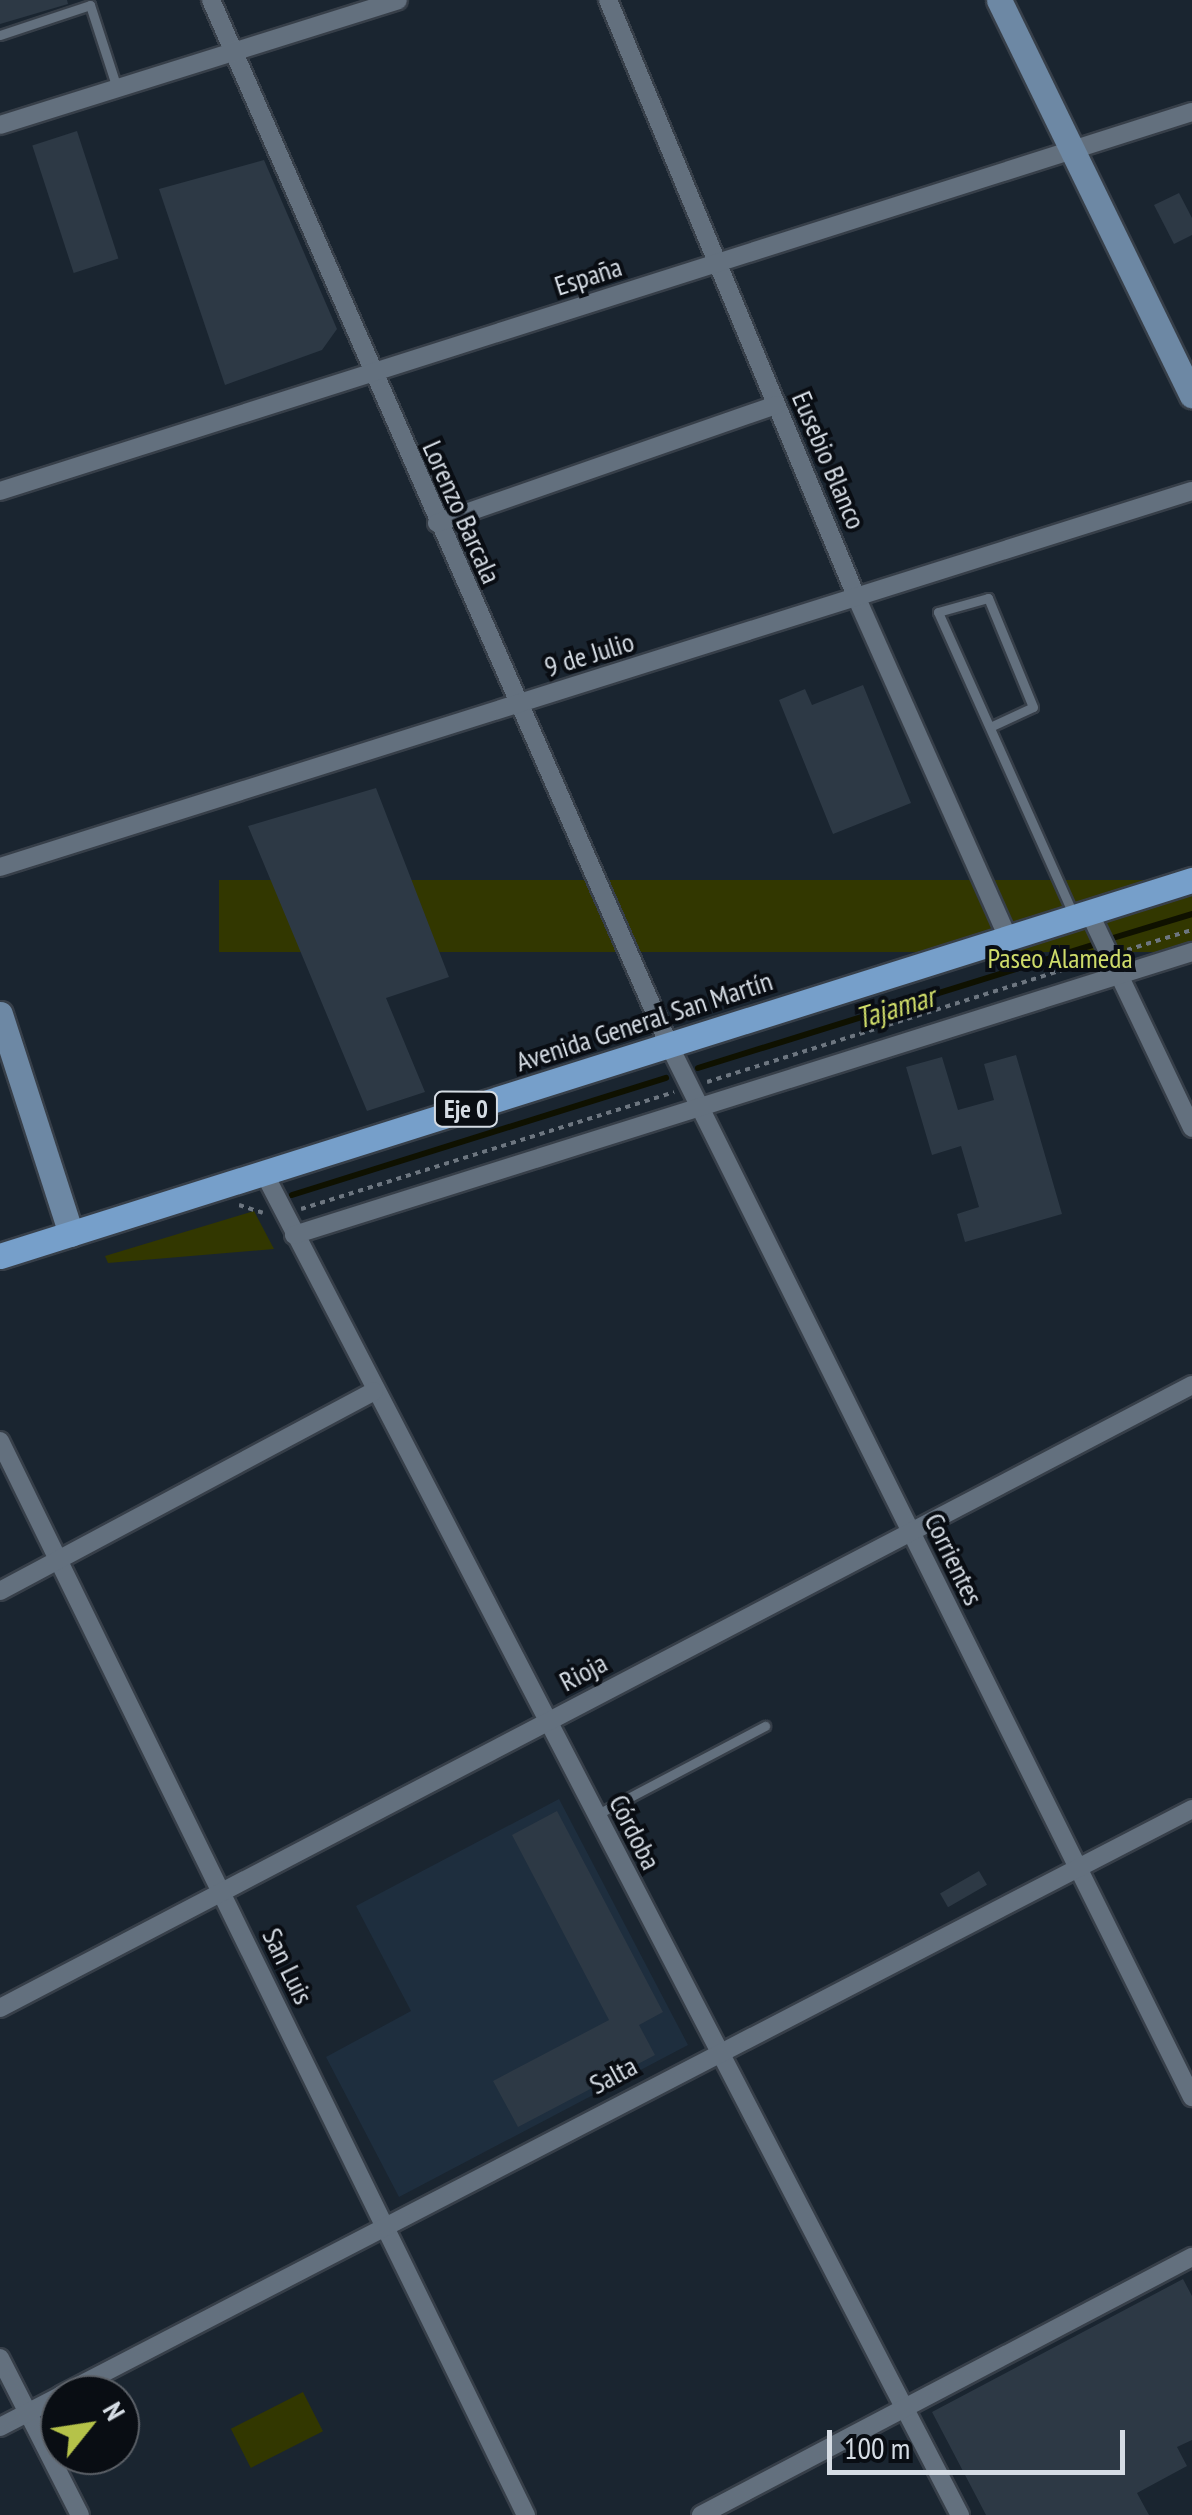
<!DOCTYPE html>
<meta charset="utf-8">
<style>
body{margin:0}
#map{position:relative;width:1192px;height:2515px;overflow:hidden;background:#1a2530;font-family:"PT Sans Narrow",sans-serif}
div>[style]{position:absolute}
.built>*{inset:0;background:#1e2e3e}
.green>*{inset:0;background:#323700;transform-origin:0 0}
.stream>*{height:6px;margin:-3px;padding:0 3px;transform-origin:3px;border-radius:3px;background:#0f1100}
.building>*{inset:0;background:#2d3945;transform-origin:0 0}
.path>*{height:4px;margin-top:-2px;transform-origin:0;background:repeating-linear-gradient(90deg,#6d7680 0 5px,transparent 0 10px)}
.roads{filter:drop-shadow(2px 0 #373f49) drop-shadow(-2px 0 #373f49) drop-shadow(0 2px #373f49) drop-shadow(0 -2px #373f49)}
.lane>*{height:9px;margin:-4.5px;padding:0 4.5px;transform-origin:4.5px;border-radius:4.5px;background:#63707e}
.street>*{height:18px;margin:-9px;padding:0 9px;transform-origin:9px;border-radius:9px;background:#63707e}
.secondary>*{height:25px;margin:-12.5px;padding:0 12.5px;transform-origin:12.5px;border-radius:12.5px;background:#6d88a4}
.primary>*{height:25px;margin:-12.5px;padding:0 12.5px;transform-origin:12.5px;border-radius:12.5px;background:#769fca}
span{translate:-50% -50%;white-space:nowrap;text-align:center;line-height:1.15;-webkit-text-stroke:8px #090d13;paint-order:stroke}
.shield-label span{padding:2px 8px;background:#090d13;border:2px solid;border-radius:8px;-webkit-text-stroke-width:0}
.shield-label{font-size:25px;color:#d5dce4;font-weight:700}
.street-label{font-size:28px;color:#d5dce4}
.park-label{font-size:28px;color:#cedb6a}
.water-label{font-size:30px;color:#cedb69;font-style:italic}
.north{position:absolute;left:40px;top:2375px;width:100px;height:100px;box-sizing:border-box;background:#090d13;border:2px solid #5b6067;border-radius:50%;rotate:60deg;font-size:28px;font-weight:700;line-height:40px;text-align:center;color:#d5dce4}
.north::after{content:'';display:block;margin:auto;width:35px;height:45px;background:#b5c249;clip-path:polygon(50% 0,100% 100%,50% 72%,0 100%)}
.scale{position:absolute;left:827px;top:2430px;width:298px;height:45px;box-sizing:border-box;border:5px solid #d5dce4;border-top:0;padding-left:12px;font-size:30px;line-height:35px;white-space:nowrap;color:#d5dce4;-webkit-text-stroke:8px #090d13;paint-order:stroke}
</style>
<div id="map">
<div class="built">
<div style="clip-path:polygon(559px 1799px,688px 2045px,399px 2197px,326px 2057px,411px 2011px,356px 1906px)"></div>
</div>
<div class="green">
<div style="left:1192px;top:880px;width:72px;height:973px;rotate:90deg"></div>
<div style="clip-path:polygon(254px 1211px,274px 1249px,108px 1263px,105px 1256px)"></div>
<div style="left:303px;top:2392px;width:44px;height:81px;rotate:63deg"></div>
</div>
<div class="stream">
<div style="left:1113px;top:938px;width:83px;rotate:-16.9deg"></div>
<div style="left:698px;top:1068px;width:413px;rotate:-17.3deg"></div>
<div style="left:292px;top:1195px;width:392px;rotate:-17.4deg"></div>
</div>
<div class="building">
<div style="clip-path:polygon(0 0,67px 0,68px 4px,0 24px)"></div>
<div style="left:77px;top:131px;width:134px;height:47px;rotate:72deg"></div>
<div style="clip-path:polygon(264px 160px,337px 329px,322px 350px,225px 385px,159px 189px)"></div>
<div style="clip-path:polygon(1179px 193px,1192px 218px,1192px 235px,1174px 244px,1154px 205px)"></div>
<div style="clip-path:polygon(863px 685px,911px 803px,833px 834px,779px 700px,805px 689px,812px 705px)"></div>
<div style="clip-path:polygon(376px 788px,449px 977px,386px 998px,425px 1092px,367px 1111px,248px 826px)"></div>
<div style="clip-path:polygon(1016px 1055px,1062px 1214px,965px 1242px,957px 1214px,979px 1207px,961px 1146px,932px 1155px,906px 1067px,942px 1057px,958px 1110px,994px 1100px,984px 1064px)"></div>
<div style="clip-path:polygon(557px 1811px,663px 2012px,639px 2025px,655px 2055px,518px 2127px,493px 2081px,609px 2020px,512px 1835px)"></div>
<div style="left:979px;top:1871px;width:16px;height:45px;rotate:60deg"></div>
<div style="clip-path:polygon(1183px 2279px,1192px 2296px,1192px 2440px,1177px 2447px,1187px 2466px,1137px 2493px,1149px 2515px,986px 2515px,932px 2412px)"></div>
</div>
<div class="path">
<div style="left:1127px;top:950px;width:68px;rotate:-17.1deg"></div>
<div style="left:707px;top:1082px;width:406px;rotate:-17.5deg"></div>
<div style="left:239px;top:1205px;width:25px;rotate:18deg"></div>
<div style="left:301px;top:1209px;width:391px;rotate:-17.4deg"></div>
</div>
<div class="roads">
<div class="lane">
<div style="left:0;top:35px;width:95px;rotate:-18.4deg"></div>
<div style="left:90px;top:5px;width:87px;rotate:72deg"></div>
<div style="left:990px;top:727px;width:47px;rotate:-24.9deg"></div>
<div style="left:1033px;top:707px;width:118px;rotate:-112.4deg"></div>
<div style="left:988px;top:598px;width:52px;rotate:164.4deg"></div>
<div style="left:938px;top:612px;width:331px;rotate:65.9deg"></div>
<div style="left:598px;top:1814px;width:189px;rotate:-27.8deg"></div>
</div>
<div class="street">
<div style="left:211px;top:0;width:1141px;rotate:66.33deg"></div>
<div style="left:669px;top:1045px;width:1175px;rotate:63.57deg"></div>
<div style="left:608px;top:0;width:651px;rotate:67.41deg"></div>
<div style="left:858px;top:601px;width:369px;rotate:66deg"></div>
<div style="left:0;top:125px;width:417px;rotate:-17.4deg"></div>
<div style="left:0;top:491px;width:1251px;rotate:-17.64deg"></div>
<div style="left:437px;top:523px;width:359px;rotate:-19.2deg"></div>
<div style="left:0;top:867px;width:1250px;rotate:-17.51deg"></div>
<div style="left:1089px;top:912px;width:239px;rotate:64.5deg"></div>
<div style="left:264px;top:1173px;width:1512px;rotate:62.59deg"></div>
<div style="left:294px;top:1235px;width:942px;rotate:-17.49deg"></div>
<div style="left:0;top:1441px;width:1196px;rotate:63.91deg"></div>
<div style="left:0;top:1591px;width:424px;rotate:-28.1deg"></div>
<div style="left:0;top:2008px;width:1345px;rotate:-27.59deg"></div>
<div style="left:0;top:2358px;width:176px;rotate:63deg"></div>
<div style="left:61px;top:2395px;width:1274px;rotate:-27.39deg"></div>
<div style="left:0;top:2427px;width:68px;rotate:-27.3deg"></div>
<div style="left:701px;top:2515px;width:555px;rotate:-27.72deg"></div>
</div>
<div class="secondary">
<div style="left:999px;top:0;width:440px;rotate:64deg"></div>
<div style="left:0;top:1014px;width:231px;rotate:72.1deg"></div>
</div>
<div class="primary">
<div style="left:0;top:1256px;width:1250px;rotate:-17.51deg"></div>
</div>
</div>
<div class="shield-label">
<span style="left:466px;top:1109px">Eje 0</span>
</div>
<div class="street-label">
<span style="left:588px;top:276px;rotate:-18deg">España</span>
<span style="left:829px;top:460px;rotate:67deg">Eusebio Blanco</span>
<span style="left:462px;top:512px;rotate:66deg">Lorenzo Barcala</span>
<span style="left:589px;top:654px;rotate:-17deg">9 de Julio</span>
<span style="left:644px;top:1021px;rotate:-18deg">Avenida General San Martín</span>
<span style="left:954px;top:1559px;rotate:64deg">Corrientes</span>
<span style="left:583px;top:1672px;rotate:-28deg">Rioja</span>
<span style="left:635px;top:1832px;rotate:63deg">Córdoba</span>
<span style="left:288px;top:1966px;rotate:64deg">San Luis</span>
<span style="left:613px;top:2075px;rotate:-28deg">Salta</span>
</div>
<div class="park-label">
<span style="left:1060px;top:958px">Paseo Alameda</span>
</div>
<div class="water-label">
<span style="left:895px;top:1007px;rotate:-17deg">Tajamar</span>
</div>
<div class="north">N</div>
<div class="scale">100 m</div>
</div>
